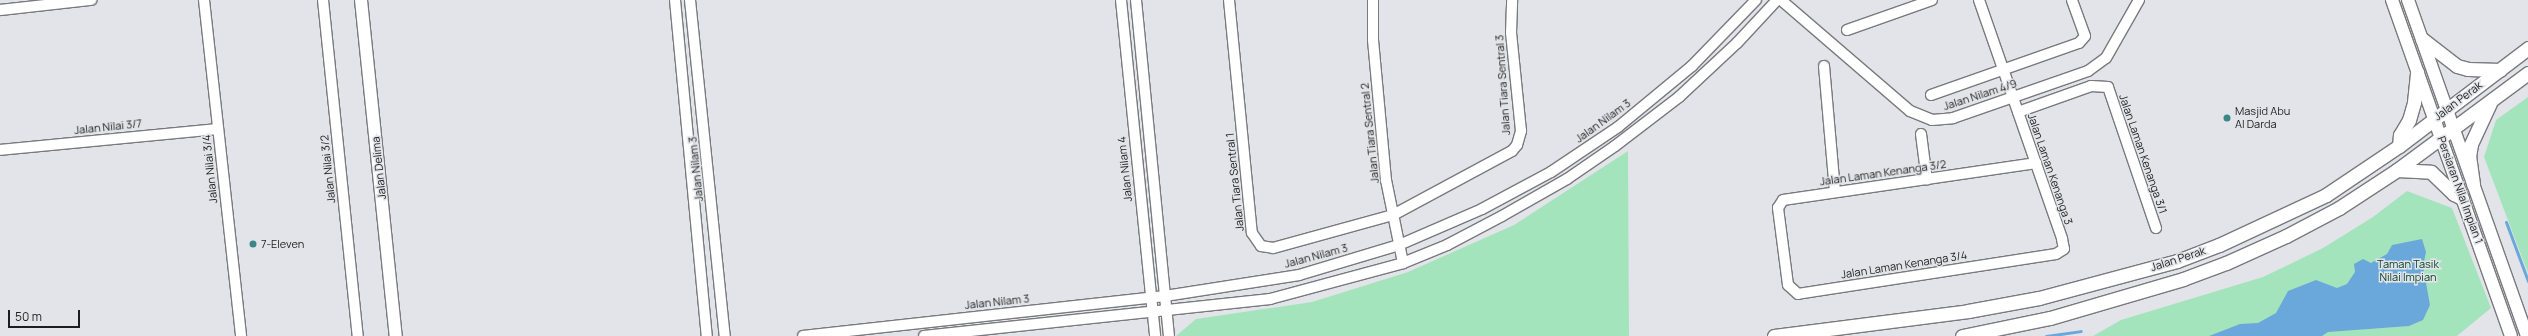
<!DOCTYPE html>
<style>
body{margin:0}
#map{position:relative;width:2528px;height:336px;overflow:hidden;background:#e3e4e9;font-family:Manrope,sans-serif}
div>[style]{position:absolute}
.green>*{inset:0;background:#a4e4bc}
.water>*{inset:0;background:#6aa8db}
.stream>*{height:3px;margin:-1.5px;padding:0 1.5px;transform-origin:1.5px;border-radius:1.5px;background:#6aa8db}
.roads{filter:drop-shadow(1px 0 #797a7e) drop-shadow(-1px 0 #797a7e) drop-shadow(0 1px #797a7e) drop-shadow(0 -1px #797a7e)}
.minor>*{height:10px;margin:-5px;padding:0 5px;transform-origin:5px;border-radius:5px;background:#fff}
.tertiary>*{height:12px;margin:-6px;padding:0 6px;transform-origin:6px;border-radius:6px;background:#fff}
.secondary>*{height:13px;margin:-6.5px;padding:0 6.5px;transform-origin:6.5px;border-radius:6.5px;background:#fff}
.dots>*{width:11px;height:11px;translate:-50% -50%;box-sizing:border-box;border:2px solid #e3e4e9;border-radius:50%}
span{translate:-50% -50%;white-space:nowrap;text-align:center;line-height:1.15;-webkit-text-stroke:3px #e3e4e9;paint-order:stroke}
.street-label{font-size:11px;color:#1d1d1f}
.poi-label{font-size:11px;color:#1d1d1f}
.left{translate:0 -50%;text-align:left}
.park-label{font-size:11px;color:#003d21}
.scale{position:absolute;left:8px;top:310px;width:72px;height:18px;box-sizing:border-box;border:2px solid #1d1d1f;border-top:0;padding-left:5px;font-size:12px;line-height:14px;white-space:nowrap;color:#1d1d1f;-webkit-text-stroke:3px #e3e4e9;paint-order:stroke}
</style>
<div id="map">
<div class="green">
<div style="clip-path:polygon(2528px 97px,2528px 273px,2484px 157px,2496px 120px)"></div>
<div style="clip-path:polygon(1628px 151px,1629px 336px,1176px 336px,1196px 319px,1312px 302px,1408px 272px,1514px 225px)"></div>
<div style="clip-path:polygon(2407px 191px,2452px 208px,2491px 308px,2457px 336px,2093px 336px,2121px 320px,2263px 277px,2323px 248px,2373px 217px)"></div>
</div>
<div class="water">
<div style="clip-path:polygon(2422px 239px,2426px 252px,2423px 266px,2430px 305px,2423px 320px,2409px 326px,2328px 332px,2322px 336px,2209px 336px,2240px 324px,2258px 323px,2276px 313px,2288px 291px,2316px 280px,2337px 288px,2347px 284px,2355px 272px,2354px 264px,2363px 259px,2371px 263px,2387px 254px,2392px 245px)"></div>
</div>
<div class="stream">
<div style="left:2506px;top:222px;width:63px;rotate:69.6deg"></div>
<div style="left:2046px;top:336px;width:35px;rotate:-8deg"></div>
</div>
<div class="roads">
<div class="minor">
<div style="left:204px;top:0;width:338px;rotate:83.7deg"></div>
<div style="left:323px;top:0;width:338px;rotate:84.1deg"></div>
<div style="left:675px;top:0;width:338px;rotate:84.6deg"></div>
<div style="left:690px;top:0;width:338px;rotate:84.1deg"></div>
<div style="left:1121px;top:0;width:338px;rotate:84.2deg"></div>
<div style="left:1136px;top:0;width:338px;rotate:84.4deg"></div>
<div style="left:1229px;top:0;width:234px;rotate:84.4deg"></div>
<div style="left:1252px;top:233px;width:16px;rotate:55deg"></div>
<div style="left:1261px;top:246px;width:12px;rotate:9deg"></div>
<div style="left:1273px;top:248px;width:124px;rotate:-15.4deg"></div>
<div style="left:1393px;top:215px;width:135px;rotate:-28.3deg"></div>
<div style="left:1512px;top:151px;width:8px;rotate:-50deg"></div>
<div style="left:1517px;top:145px;width:15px;rotate:-74deg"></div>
<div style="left:1521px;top:131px;width:99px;rotate:-95.8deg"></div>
<div style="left:1511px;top:33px;width:33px;rotate:-88deg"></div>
<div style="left:1373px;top:0;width:40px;rotate:90deg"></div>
<div style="left:1373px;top:40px;width:141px;rotate:84.7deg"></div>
<div style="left:1386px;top:180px;width:85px;rotate:78.4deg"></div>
<div style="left:1781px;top:0;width:170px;rotate:40.7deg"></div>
<div style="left:1910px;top:111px;width:24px;rotate:22deg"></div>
<div style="left:1932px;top:120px;width:21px;rotate:-5deg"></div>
<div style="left:1953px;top:118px;width:143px;rotate:-19.2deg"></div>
<div style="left:2088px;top:71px;width:22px;rotate:-36deg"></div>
<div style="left:2106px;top:58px;width:67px;rotate:-60.4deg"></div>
<div style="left:1979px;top:0;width:253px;rotate:70.8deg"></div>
<div style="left:2062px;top:239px;width:10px;rotate:79deg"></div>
<div style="left:2064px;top:249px;width:9px;rotate:148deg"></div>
<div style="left:2056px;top:254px;width:261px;rotate:171.2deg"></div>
<div style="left:1798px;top:294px;width:13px;rotate:-138deg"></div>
<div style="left:1788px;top:285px;width:78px;rotate:-97.4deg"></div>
<div style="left:1778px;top:208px;width:9px;rotate:-58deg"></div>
<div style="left:1783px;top:200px;width:256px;rotate:-8.3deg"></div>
<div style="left:0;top:10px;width:92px;rotate:-6.3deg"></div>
<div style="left:1847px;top:30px;width:90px;rotate:-19.4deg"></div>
<div style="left:1824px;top:66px;width:125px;rotate:85deg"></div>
<div style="left:1931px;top:95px;width:157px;rotate:-19.4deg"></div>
<div style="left:2079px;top:43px;width:9px;rotate:-49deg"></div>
<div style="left:2085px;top:36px;width:38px;rotate:-110deg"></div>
<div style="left:2018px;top:112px;width:77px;rotate:-19.6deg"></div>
<div style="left:2091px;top:86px;width:17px;rotate:3deg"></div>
<div style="left:2108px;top:87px;width:149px;rotate:71.2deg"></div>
<div style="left:1921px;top:134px;width:46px;rotate:82.6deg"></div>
<div style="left:0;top:150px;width:219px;rotate:-5.5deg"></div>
<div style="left:803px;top:336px;width:364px;rotate:-6.3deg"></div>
<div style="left:1165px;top:296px;width:136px;rotate:-8.9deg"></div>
<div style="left:1299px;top:275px;width:104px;rotate:-16.7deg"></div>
<div style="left:1399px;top:245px;width:90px;rotate:-23.4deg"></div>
<div style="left:1482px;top:209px;width:78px;rotate:-28.2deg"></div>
<div style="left:1551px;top:172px;width:81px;rotate:-33.9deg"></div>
<div style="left:1618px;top:127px;width:96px;rotate:-39.5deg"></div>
<div style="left:1692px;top:66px;width:92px;rotate:-45.9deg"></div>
<div style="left:924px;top:336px;width:348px;rotate:-6.1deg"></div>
<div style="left:1270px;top:299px;width:138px;rotate:-15.1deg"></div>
<div style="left:1403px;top:263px;width:48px;rotate:-22.2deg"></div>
<div style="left:1447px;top:245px;width:62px;rotate:-27.8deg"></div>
<div style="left:1502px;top:216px;width:75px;rotate:-29.6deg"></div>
<div style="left:1567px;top:179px;width:58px;rotate:-34.5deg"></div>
<div style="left:1615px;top:146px;width:81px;rotate:-37.4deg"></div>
<div style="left:1679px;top:97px;width:79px;rotate:-43deg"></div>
<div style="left:1737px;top:43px;width:59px;rotate:-47.1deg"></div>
</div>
<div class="tertiary">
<div style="left:361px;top:0;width:338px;rotate:84.1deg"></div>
<div style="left:2392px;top:0;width:356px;rotate:70.5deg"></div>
<div style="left:2408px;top:0;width:356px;rotate:70.5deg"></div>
</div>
<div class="secondary">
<div style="left:2422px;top:39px;width:44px;rotate:37.6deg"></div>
<div style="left:2457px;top:66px;width:11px;rotate:15deg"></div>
<div style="left:2468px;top:69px;width:32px;rotate:2deg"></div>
<div style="left:2399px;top:146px;width:11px;rotate:-85deg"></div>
<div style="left:2400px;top:135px;width:17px;rotate:-59deg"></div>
<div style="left:2409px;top:120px;width:19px;rotate:-74deg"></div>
<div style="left:2414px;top:102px;width:30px;rotate:-84deg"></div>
<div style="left:2397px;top:170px;width:34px;rotate:3deg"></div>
<div style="left:2431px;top:172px;width:32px;rotate:44deg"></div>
<div style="left:2454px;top:194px;width:9px;rotate:27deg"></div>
<div style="left:2473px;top:184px;width:27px;rotate:-98deg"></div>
<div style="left:2469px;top:157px;width:13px;rotate:-81deg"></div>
<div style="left:2471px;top:144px;width:45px;rotate:-65.1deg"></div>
<div style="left:1774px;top:336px;width:196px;rotate:-7.3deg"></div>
<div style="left:1968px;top:311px;width:72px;rotate:-10.4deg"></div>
<div style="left:2039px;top:298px;width:143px;rotate:-15deg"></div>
<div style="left:2177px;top:261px;width:45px;rotate:-20.9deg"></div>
<div style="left:2219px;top:245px;width:118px;rotate:-25deg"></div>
<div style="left:2326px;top:195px;width:88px;rotate:-33.9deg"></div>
<div style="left:2399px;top:146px;width:162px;rotate:-37.2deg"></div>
<div style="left:1962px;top:336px;width:90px;rotate:-11.6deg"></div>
<div style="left:2050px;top:318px;width:139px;rotate:-16.3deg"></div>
<div style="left:2183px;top:279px;width:46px;rotate:-20.4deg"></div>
<div style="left:2226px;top:263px;width:66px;rotate:-24.2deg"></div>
<div style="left:2286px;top:236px;width:60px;rotate:-27.8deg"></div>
<div style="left:2339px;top:208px;width:69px;rotate:-33.2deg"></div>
<div style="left:2397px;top:170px;width:163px;rotate:-36.5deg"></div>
</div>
</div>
<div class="dots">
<div style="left:2227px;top:118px;background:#3d8688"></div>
<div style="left:253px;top:244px;background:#3d8688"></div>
</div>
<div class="street-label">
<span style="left:1503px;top:85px;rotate:-94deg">Jalan Tiara Sentral 3</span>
<span style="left:1980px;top:95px;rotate:-18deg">Jalan Nilam 4/9</span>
<span style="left:2458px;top:101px;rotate:-37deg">Jalan Perak</span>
<span style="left:1603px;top:121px;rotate:-36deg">Jalan Nilam 3</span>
<span style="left:108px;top:127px;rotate:-6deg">Jalan Nilai 3/7</span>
<span style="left:1370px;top:133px;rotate:-96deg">Jalan Tiara Sentral 2</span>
<span style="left:2143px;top:154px;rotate:71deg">Jalan Laman Kenanga 3/1</span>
<span style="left:379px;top:168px;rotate:-96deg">Jalan Delima</span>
<span style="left:210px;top:169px;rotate:-96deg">Jalan Nilai 3/4</span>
<span style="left:328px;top:169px;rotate:-96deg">Jalan Nilai 3/2</span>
<span style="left:696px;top:169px;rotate:-96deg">Jalan Nilam 3</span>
<span style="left:1125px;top:169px;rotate:-96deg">Jalan Nilam 4</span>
<span style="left:2050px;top:169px;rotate:71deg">Jalan Laman Kenanga 3</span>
<span style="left:1883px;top:173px;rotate:-8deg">Jalan Laman Kenanga 3/2</span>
<span style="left:1235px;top:182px;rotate:-96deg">Jalan Tiara Sentral 1</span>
<span style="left:2460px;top:190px;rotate:70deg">Persiaran Nilai Impian 1</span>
<span style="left:1316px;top:256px;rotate:-15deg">Jalan Nilam 3</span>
<span style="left:2178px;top:259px;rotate:-18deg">Jalan Perak</span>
<span style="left:1904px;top:265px;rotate:-9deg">Jalan Laman Kenanga 3/4</span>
<span style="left:997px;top:302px;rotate:-6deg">Jalan Nilam 3</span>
</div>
<div class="poi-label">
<span class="left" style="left:2235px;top:118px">Masjid Abu<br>Al Darda</span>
<span class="left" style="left:261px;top:244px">7-Eleven</span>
</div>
<div class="park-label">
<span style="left:2408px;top:271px">Taman Tasik<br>Nilai Impian</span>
</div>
<div class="scale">50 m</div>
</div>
